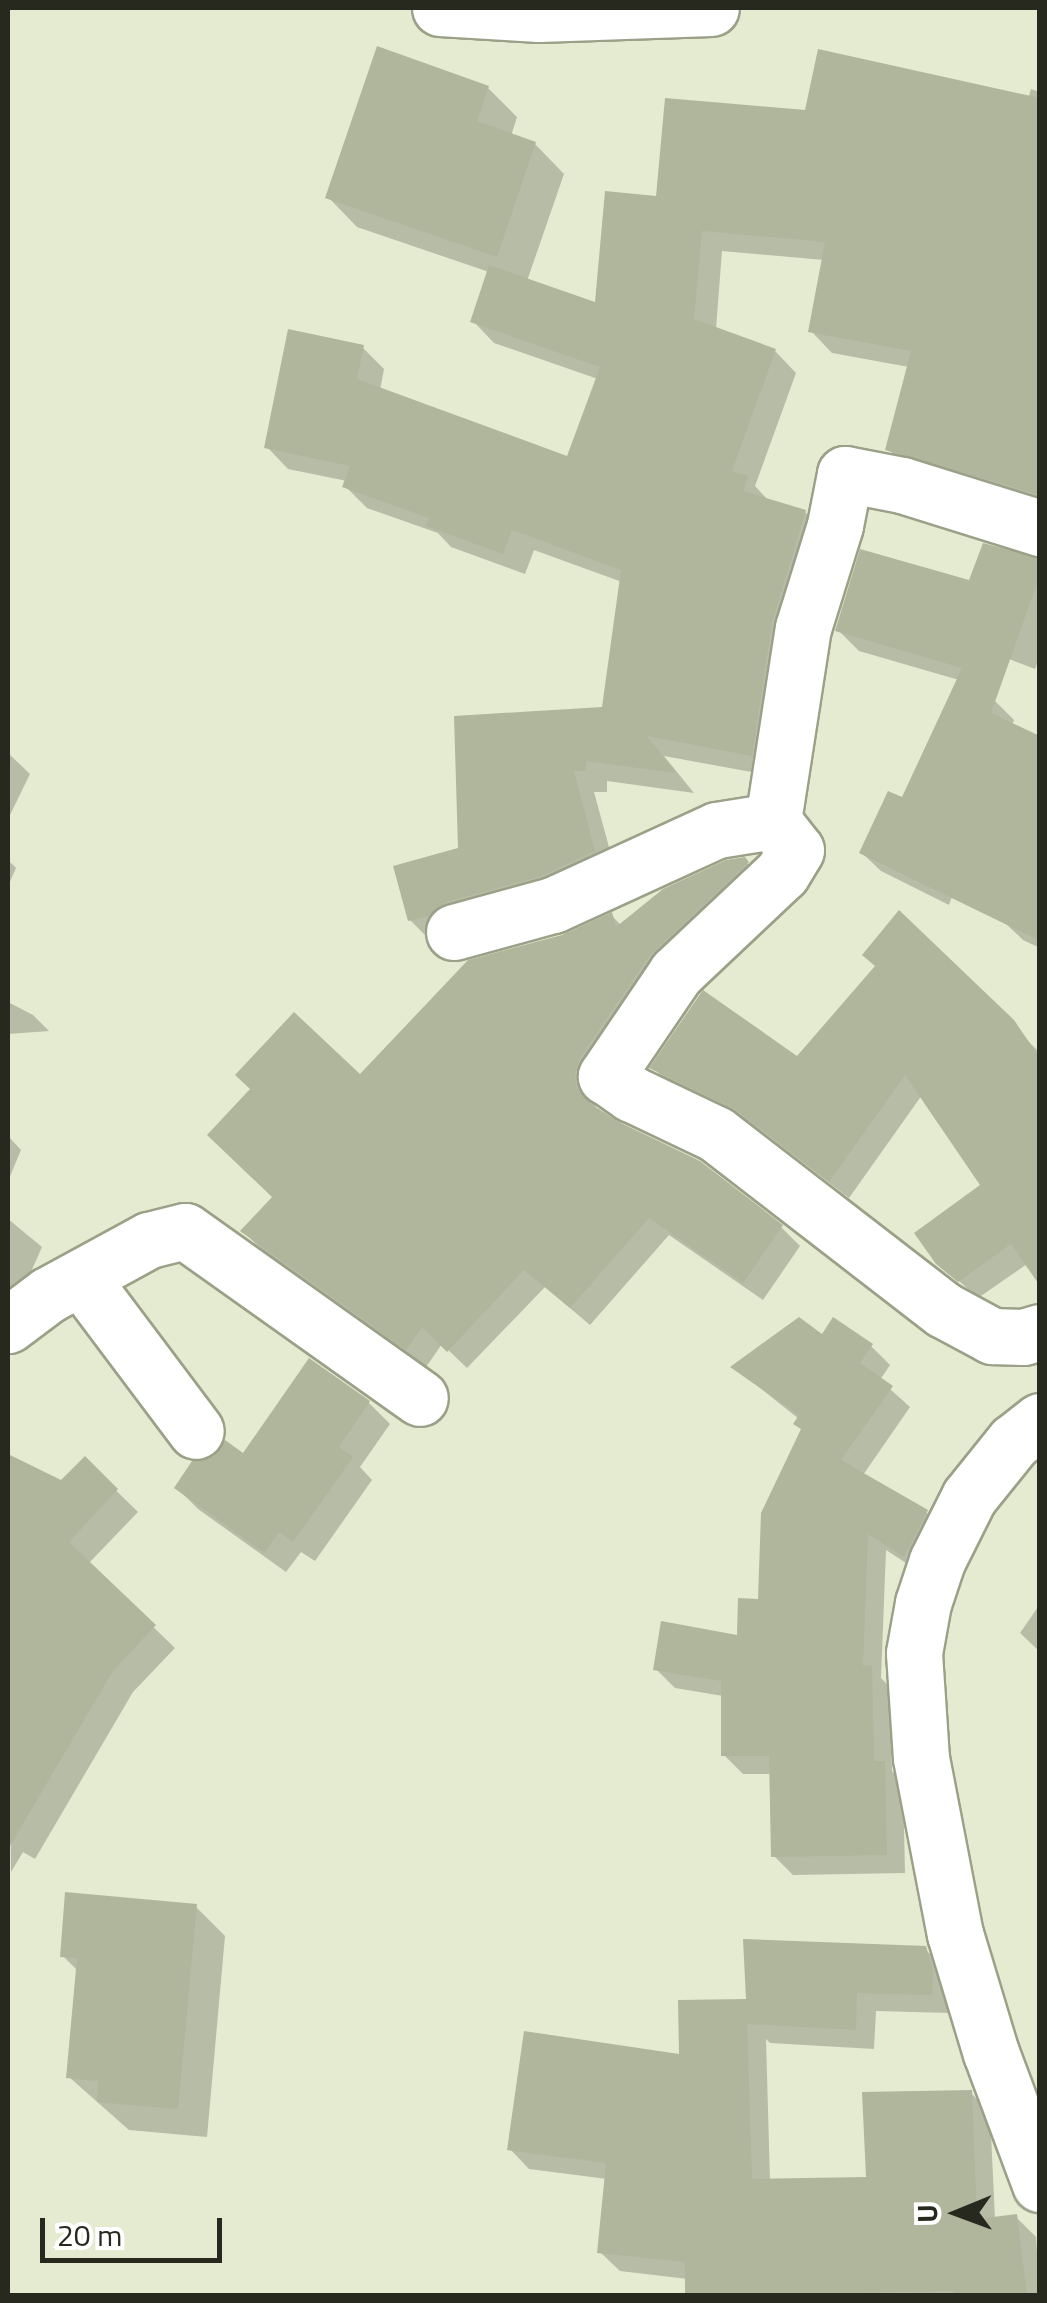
<!DOCTYPE html>
<style>
body{margin:0}
#map{position:relative;width:1047px;height:2303px;overflow:hidden;background:#e5ebd0;font-family:"Titillium Web",sans-serif}
div>[style]{position:absolute}
.shadow>*{inset:0;background:#0003}
.building>*{inset:0;background:#afb69c}
.roads{filter:drop-shadow(2px 0 #9ba188) drop-shadow(-2px 0 #9ba188) drop-shadow(0 2px #9ba188) drop-shadow(0 -2px #9ba188)}
.minor>*{height:55px;margin:-27.5px;padding:0 27.5px;transform-origin:27.5px;border-radius:27.5px;background:#fff}
.major>*{height:55px;margin:-27.5px;padding:0 27.5px;transform-origin:27.5px;border-radius:27.5px;background:#fff}
span{translate:-50% -50%;white-space:nowrap;text-align:center;line-height:1.15;-webkit-text-stroke:8px #fff;paint-order:stroke}
.frame{position:absolute;inset:0;border:10px solid #27291f;pointer-events:none}
.north{position:absolute;left:907px;top:2163px;width:100px;height:100px;-webkit-text-stroke:8px #fff;paint-order:stroke;rotate:269deg;font-size:28px;font-weight:700;line-height:40px;text-align:center;color:#27291f}
.north::after{content:'';display:block;margin:auto;width:35px;height:45px;background:#27291f;clip-path:polygon(50% 0,100% 100%,50% 72%,0 100%)}
.scale{position:absolute;left:40px;top:2218px;width:182px;height:45px;box-sizing:border-box;border:5px solid #27291f;border-top:0;padding-left:12px;font-size:30px;line-height:35px;white-space:nowrap;color:#27291f;-webkit-text-stroke:8px #fff;paint-order:stroke}
</style>
<div id="map">
<div class="shadow">
<div style="clip-path:polygon(488px 88px,517px 117px,511px 136px,535px 144px,564px 174px,527px 281px,597px 305px,658px 199px,807px 113px,1028px 99px,1031px 89px,1040px 92px,1040px 509px,910px 471px,888px 449px,909px 367px,832px 353px,811px 331px,824px 260px,722px 251px,716px 329px,775px 351px,796px 373px,755px 486px,768px 500px,805px 512px,826px 534px,773px 776px,664px 756px,694px 793px,607px 781px,607px 792px,594px 792px,616px 873px,432px 942px,410px 920px,460px 850px,605px 709px,622px 582px,534px 550px,525px 574px,451px 547px,438px 533px,367px 508px,345px 486px,347px 481px,288px 469px,267px 447px,362px 347px,384px 369px,380px 390px,569px 459px,598px 379px,494px 343px,473px 321px,489px 272px,357px 227px,328px 197px)"></div>
<div style="clip-path:polygon(1040px 560px,1040px 656px,1035px 669px,983px 649px,995px 701px,1014px 720px,949px 905px,881px 871px,862px 853px,903px 800px,959px 680px,859px 651px,838px 630px)"></div>
<div style="clip-path:polygon(8px 753px,30px 774px,8px 819px)"></div>
<div style="clip-path:polygon(1040px 832px,1040px 948px,1023px 940px,1004px 922px)"></div>
<div style="clip-path:polygon(8px 860px,16px 868px,8px 886px)"></div>
<div style="clip-path:polygon(744px 860px,766px 882px,593px 1095px,596px 1110px,781px 1227px,800px 1246px,763px 1300px,669px 1235px,590px 1325px,545px 1287px,467px 1368px,442px 1344px,426px 1367px,262px 1250px,243px 1231px,275px 1198px,360px 1078px,562px 937px,611px 915px,622px 926px)"></div>
<div style="clip-path:polygon(900px 913px,1040px 1053px,1040px 1276px,1027px 1264px,978px 1298px,938px 1262px,984px 1185px,922px 1095px,849px 1198px,756px 1127px,671px 1086px,653px 1067px,797px 1059px,877px 967px)"></div>
<div style="clip-path:polygon(8px 1002px,33px 1015px,49px 1031px,8px 1034px)"></div>
<div style="clip-path:polygon(8px 1136px,21px 1150px,8px 1181px)"></div>
<div style="clip-path:polygon(8px 1219px,42px 1247px,20px 1297px,8px 1291px)"></div>
<div style="clip-path:polygon(822px 1337px,871px 1346px,890px 1365px,880px 1380px,910px 1407px,863px 1475px,926px 1512px,945px 1531px,923px 1574px,886px 1550px,881px 1678px,890px 1687px,892px 1771px,903px 1782px,905px 1873px,793px 1875px,774px 1856px,772px 1774px,743px 1774px,724px 1755px,723px 1696px,675px 1688px,656px 1669px,739px 1638px,760px 1602px,803px 1431px,799px 1419px,734px 1367px)"></div>
<div style="clip-path:polygon(310px 1361px,369px 1403px,390px 1424px,360px 1467px,372px 1480px,315px 1561px,301px 1552px,286px 1572px,198px 1509px,177px 1488px,244px 1456px)"></div>
<div style="clip-path:polygon(8px 1457px,62px 1483px,85px 1460px,138px 1512px,88px 1564px,175px 1648px,133px 1692px,35px 1859px,23px 1852px,11px 1872px)"></div>
<div style="clip-path:polygon(1040px 1604px,1040px 1652px,1020px 1633px)"></div>
<div style="clip-path:polygon(196px 1907px,225px 1936px,207px 2137px,129px 2130px,69px 2077px,78px 1971px,63px 1956px)"></div>
<div style="clip-path:polygon(925px 1949px,945px 1969px,951px 2013px,876px 2011px,874px 2049px,770px 2043px,766px 2039px,770px 2181px,869px 2179px,971px 2093px,990px 2113px,995px 2219px,1016px 2217px,1036px 2237px,1040px 2296px,688px 2296px,688px 2279px,620px 2271px,600px 2252px,607px 2179px,529px 2169px,510px 2149px,682px 2057px,749px 2001px)"></div>
</div>
<div class="building">
<div style="clip-path:polygon(377px 46px,489px 86px,477px 121px,536px 142px,497px 257px,325px 198px)"></div>
<div style="clip-path:polygon(818px 49px,1040px 98px,1040px 495px,885px 450px,911px 351px,808px 332px,825px 242px,702px 231px,694px 319px,776px 349px,732px 471px,748px 476px,743px 491px,806px 510px,772px 623px,752px 756px,647px 736px,676px 773px,586px 761px,586px 771px,574px 771px,595px 851px,542px 876px,446px 902px,428px 916px,408px 921px,393px 866px,458px 848px,454px 716px,602px 707px,621px 570px,512px 530px,503px 554px,426px 526px,429px 518px,342px 487px,350px 466px,264px 448px,288px 329px,364px 345px,357px 379px,567px 456px,600px 367px,470px 322px,489px 265px,595px 302px,605px 191px,656px 196px,665px 98px,805px 110px)"></div>
<div style="clip-path:polygon(983px 543px,1040px 558px,1040px 575px,991px 713px,1040px 736px,1040px 941px,859px 853px,888px 791px,902px 797px,962px 668px,835px 631px,860px 549px,969px 580px)"></div>
<div style="clip-path:polygon(745px 857px,749px 862px,650px 955px,580px 1058px,575px 1075px,577px 1089px,588px 1102px,619px 1122px,700px 1161px,783px 1225px,743px 1283px,649px 1218px,570px 1308px,524px 1270px,447px 1352px,422px 1327px,406px 1350px,240px 1231px,272px 1197px,207px 1135px,250px 1089px,235px 1075px,294px 1012px,360px 1074px,468px 960px,562px 935px,612px 912px,616px 927px,663px 889px,726px 860px)"></div>
<div style="clip-path:polygon(899px 910px,1014px 1020px,1040px 1058px,1040px 1286px,1011px 1244px,958px 1282px,936px 1264px,914px 1233px,980px 1185px,905px 1075px,829px 1182px,735px 1109px,649px 1068px,703px 990px,797px 1056px,875px 966px,862px 955px)"></div>
<div style="clip-path:polygon(799px 1317px,822px 1334px,833px 1317px,873px 1344px,860px 1363px,893px 1386px,841px 1460px,928px 1510px,904px 1557px,868px 1534px,863px 1666px,872px 1665px,874px 1761px,885px 1761px,887px 1855px,771px 1857px,769px 1756px,721px 1756px,721px 1681px,653px 1670px,661px 1621px,737px 1635px,738px 1598px,758px 1599px,761px 1513px,801px 1429px,793px 1424px,799px 1415px,730px 1367px)"></div>
<div style="clip-path:polygon(309px 1358px,370px 1401px,339px 1447px,353px 1457px,293px 1542px,279px 1532px,264px 1553px,174px 1488px,192px 1461px,214px 1456px,225px 1440px,243px 1453px)"></div>
<div style="clip-path:polygon(8px 1454px,61px 1480px,85px 1456px,118px 1489px,69px 1542px,156px 1625px,113px 1671px,8px 1849px)"></div>
<div style="clip-path:polygon(65px 1892px,197px 1904px,178px 2109px,97px 2102px,98px 2081px,66px 2078px,77px 1958px,60px 1957px)"></div>
<div style="clip-path:polygon(743px 1939px,926px 1946px,933px 1971px,932px 1995px,857px 1993px,856px 2030px,748px 2024px,747px 2020px,752px 2179px,866px 2177px,862px 2092px,972px 2090px,977px 2219px,1017px 2214px,1027px 2296px,954px 2296px,953px 2291px,685px 2296px,685px 2262px,597px 2253px,606px 2163px,507px 2150px,524px 2031px,679px 2054px,678px 2000px,746px 1999px)"></div>
</div>
<div class="roads">
<div class="minor">
<div style="left:773px;top:821px;width:195px;rotate:-81.2deg"></div>
<div style="left:803px;top:628px;width:108px;rotate:-72.7deg"></div>
<div style="left:835px;top:525px;width:52px;rotate:-78.9deg"></div>
<div style="left:845px;top:474px;width:58px;rotate:10.9deg"></div>
<div style="left:902px;top:485px;width:145px;rotate:17.3deg"></div>
<div style="left:454px;top:932px;width:103px;rotate:-15.3deg"></div>
<div style="left:553px;top:905px;width:180px;rotate:-24.6deg"></div>
<div style="left:717px;top:830px;width:57px;rotate:-9.1deg"></div>
<div style="left:773px;top:821px;width:37px;rotate:52deg"></div>
<div style="left:796px;top:850px;width:27px;rotate:121deg"></div>
<div style="left:782px;top:873px;width:146px;rotate:136.7deg"></div>
<div style="left:676px;top:973px;width:125px;rotate:124.2deg"></div>
<div style="left:606px;top:1076px;width:32px;rotate:35deg"></div>
<div style="left:632px;top:1094px;width:93px;rotate:25.5deg"></div>
<div style="left:716px;top:1134px;width:288px;rotate:37.7deg"></div>
<div style="left:944px;top:1310px;width:55px;rotate:28.4deg"></div>
<div style="left:992px;top:1336px;width:31px;rotate:2deg"></div>
<div style="left:1023px;top:1337px;width:18px;rotate:-16deg"></div>
<div style="left:81px;top:1278px;width:191px;rotate:53.1deg"></div>
<div style="left:8px;top:1325px;width:50px;rotate:-36.9deg"></div>
<div style="left:48px;top:1295px;width:115px;rotate:-28.6deg"></div>
<div style="left:149px;top:1240px;width:37px;rotate:-14deg"></div>
<div style="left:185px;top:1231px;width:288px;rotate:35.4deg"></div>
</div>
<div class="major">
<div style="left:440px;top:8px;width:99px;rotate:3.5deg"></div>
<div style="left:539px;top:14px;width:172px;rotate:-2deg"></div>
<div style="left:1040px;top:1421px;width:33px;rotate:142deg"></div>
<div style="left:1014px;top:1441px;width:72px;rotate:128.8deg"></div>
<div style="left:969px;top:1497px;width:72px;rotate:116.6deg"></div>
<div style="left:937px;top:1561px;width:44px;rotate:108.4deg"></div>
<div style="left:923px;top:1603px;width:51px;rotate:100.2deg"></div>
<div style="left:914px;top:1653px;width:105px;rotate:86.2deg"></div>
<div style="left:921px;top:1758px;width:179px;rotate:79.1deg"></div>
<div style="left:955px;top:1934px;width:124px;rotate:73.2deg"></div>
<div style="left:991px;top:2053px;width:140px;rotate:69.5deg"></div>
</div>
</div>
<div class="frame"></div>
<div class="north">U</div>
<div class="scale">20 m</div>
</div>
